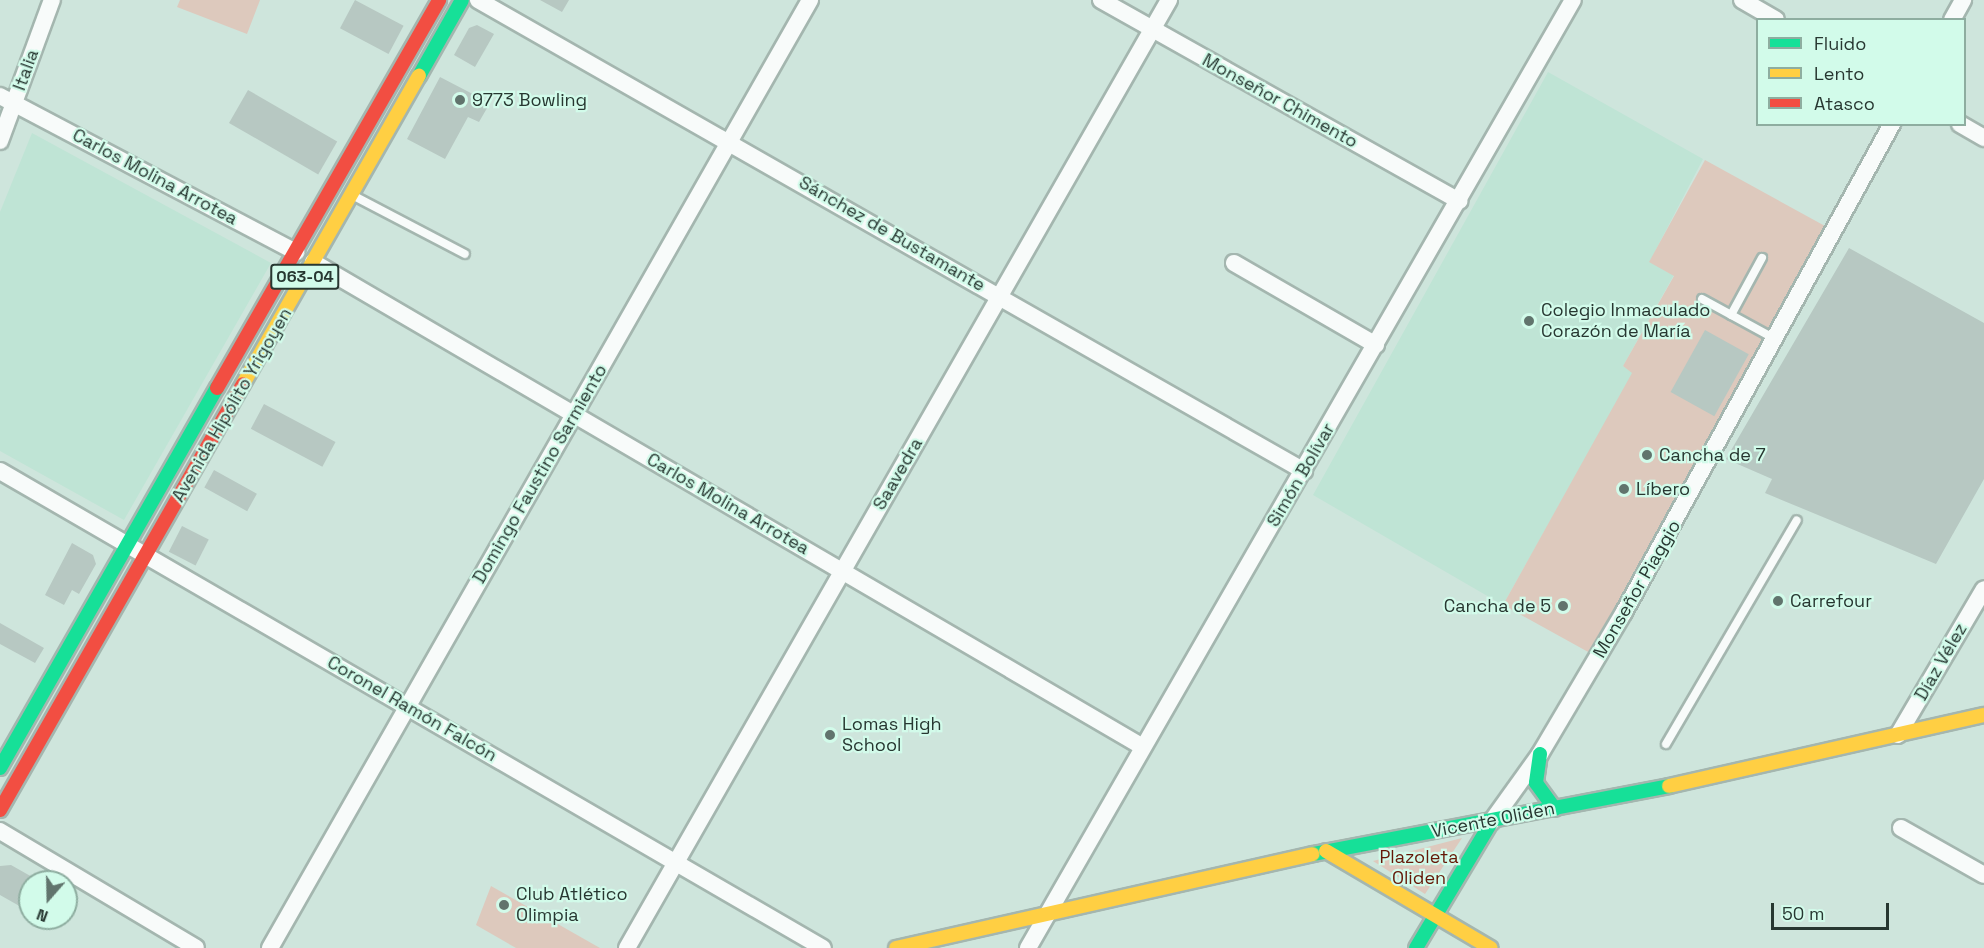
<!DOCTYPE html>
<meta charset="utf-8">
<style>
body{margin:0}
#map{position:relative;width:1984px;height:948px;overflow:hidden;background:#cee5dc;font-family:"Space Grotesk",sans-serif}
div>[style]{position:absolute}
.built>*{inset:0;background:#bfe4d5}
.green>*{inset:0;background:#ddc9bd}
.building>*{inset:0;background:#b7c8c2;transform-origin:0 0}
.roads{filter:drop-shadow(2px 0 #a4b6af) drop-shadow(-2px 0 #a4b6af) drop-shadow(0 2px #a4b6af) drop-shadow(0 -2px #a4b6af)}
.lane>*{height:8px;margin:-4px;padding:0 4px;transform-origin:4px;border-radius:4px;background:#f8fbfa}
.street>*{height:16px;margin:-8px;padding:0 8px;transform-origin:8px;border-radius:8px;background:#f8fbfa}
.fast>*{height:14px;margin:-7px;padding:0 7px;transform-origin:7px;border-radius:7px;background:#16e098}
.slow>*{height:14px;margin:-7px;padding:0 7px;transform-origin:7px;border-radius:7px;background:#ffcf43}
.jam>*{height:14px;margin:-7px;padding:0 7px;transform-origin:7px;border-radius:7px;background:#f24e42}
.dots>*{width:16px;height:16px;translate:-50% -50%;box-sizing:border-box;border:3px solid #d2fbea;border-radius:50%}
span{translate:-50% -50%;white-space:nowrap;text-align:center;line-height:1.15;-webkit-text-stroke:4.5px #d2fbea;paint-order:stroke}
.shield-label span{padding:2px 4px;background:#d2fbea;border:2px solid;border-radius:4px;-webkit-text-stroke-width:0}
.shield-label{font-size:16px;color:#273731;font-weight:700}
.street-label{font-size:18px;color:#273731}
.poi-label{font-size:18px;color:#273731}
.left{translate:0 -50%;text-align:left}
.right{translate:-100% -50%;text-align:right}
.park-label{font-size:18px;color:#651807}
.legend{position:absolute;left:1756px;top:18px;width:210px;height:108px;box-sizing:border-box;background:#d2fbea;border:2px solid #8eada0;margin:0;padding:8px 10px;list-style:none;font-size:18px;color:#273731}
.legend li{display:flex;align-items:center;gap:12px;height:30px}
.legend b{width:30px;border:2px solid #8eada0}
.north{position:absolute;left:18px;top:870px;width:60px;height:60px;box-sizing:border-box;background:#d2fbea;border:2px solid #8eada0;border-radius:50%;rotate:200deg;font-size:16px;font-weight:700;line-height:24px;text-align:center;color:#273731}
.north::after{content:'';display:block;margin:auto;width:21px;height:27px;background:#61746d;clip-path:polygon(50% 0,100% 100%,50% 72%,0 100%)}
.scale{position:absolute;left:1771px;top:903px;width:118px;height:27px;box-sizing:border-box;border:3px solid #273731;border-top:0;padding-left:8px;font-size:18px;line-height:21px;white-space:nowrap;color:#273731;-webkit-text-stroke:4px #d2fbea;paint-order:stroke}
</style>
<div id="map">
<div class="built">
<div style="clip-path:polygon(1548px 72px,1703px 159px,1650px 261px,1674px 275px,1623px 366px,1633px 373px,1503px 605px,1313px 495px)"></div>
<div style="clip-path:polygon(32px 133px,271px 263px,124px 520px,0 451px,0 212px)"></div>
</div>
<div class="green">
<div style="clip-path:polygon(180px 0,260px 0,247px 34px,177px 7px)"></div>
<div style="clip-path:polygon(1705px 160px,1825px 226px,1590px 653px,1503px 605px,1632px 373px,1623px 366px,1674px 276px,1649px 262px)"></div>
<div style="clip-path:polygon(1462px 838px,1425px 894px,1373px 861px)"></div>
<div style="clip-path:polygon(491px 886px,600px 948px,516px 948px,476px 925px)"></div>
</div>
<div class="building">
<div style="left:355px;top:0;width:55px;height:32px;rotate:28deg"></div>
<div style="clip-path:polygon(540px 0,569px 0,562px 12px)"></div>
<div style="clip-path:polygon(477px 25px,494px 34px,475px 67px,454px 55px,469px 28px)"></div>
<div style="clip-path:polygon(440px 77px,490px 103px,479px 122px,468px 117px,445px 159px,407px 139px)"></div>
<div style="left:248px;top:90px;width:103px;height:38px;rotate:30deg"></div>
<div style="clip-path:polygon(1849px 248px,1984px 323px,1984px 479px,1936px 564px,1765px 493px,1772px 479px,1726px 459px)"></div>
<div style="left:1705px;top:330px;width:50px;height:71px;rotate:29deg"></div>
<div style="left:264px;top:404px;width:81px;height:28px;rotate:28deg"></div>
<div style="left:214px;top:470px;width:49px;height:20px;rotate:29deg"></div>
<div style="left:182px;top:526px;width:30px;height:29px;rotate:27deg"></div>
<div style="clip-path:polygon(72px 543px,93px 555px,96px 564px,79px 594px,72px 590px,64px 605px,45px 595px)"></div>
<div style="clip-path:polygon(0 623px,44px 648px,35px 663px,0 644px)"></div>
<div style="clip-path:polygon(11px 865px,41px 882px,30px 882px,30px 912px,0 895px,0 866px)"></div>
</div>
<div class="roads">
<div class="lane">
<div style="left:354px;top:196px;width:125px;rotate:27.6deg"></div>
<div style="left:1702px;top:299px;width:83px;rotate:28.7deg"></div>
<div style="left:1731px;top:315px;width:65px;rotate:-61.5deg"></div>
<div style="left:1666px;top:744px;width:259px;rotate:-59.7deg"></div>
</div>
<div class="street">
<div style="left:478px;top:0;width:951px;rotate:29.69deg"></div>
<div style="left:1101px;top:0;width:411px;rotate:29.3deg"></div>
<div style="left:1742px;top:0;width:39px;rotate:30deg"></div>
<div style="left:1952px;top:20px;width:23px;rotate:-61deg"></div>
<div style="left:0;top:96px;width:335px;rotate:27.8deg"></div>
<div style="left:1960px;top:124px;width:28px;rotate:30deg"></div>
<div style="left:0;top:141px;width:150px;rotate:-69.8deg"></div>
<div style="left:313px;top:262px;width:961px;rotate:30.3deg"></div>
<div style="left:1234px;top:263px;width:164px;rotate:30deg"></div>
<div style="left:0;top:471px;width:951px;rotate:30.1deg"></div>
<div style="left:1898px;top:735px;width:169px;rotate:-59.5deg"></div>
<div style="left:1492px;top:821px;width:82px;rotate:-54.4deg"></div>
<div style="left:1540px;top:754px;width:165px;rotate:-59.4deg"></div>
<div style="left:1624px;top:612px;width:557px;rotate:-61.23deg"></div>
<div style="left:1901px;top:828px;width:95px;rotate:29.5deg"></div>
<div style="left:0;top:831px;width:228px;rotate:30.8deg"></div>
<div style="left:270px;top:948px;width:1091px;rotate:-60.33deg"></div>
<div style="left:627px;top:948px;width:1092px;rotate:-60.24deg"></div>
<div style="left:1028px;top:948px;width:1093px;rotate:-60.11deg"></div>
</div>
<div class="fast">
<div style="left:419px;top:76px;width:87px;rotate:-60.5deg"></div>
<div style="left:1540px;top:754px;width:29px;rotate:98deg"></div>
<div style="left:1536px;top:783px;width:32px;rotate:54deg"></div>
<div style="left:0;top:768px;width:438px;rotate:-60.3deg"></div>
<div style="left:1313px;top:854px;width:362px;rotate:-10.8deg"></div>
<div style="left:1416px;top:948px;width:148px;rotate:-59.1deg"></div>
</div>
<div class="slow">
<div style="left:243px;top:384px;width:355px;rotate:-60.3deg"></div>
<div style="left:1669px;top:786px;width:323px;rotate:-12.7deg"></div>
<div style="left:1326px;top:851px;width:191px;rotate:30.5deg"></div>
<div style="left:896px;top:948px;width:427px;rotate:-12.7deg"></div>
</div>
<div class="jam">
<div style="left:217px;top:388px;width:447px;rotate:-60.2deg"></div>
<div style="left:0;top:810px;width:490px;rotate:-60.3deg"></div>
</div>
</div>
<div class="dots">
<div style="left:460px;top:100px;background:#61746d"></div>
<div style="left:1529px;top:321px;background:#61746d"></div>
<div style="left:1647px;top:455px;background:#61746d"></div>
<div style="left:1624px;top:489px;background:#61746d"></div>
<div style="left:1778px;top:601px;background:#61746d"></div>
<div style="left:1563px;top:606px;background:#61746d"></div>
<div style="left:830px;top:735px;background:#61746d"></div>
<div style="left:504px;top:905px;background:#61746d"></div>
</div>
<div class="shield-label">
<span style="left:305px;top:277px">063-04</span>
</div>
<div class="street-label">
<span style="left:26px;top:70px;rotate:-70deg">Italia</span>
<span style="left:1280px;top:101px;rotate:29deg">Monseñor Chimento</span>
<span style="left:155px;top:177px;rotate:28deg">Carlos Molina Arrotea</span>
<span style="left:892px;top:234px;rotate:30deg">Sánchez de Bustamante</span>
<span style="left:232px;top:405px;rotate:-60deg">Avenida Hipólito Yrigoyen</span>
<span style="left:540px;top:474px;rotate:-60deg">Domingo Faustino Sarmiento</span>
<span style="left:898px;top:474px;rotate:-60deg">Saavedra</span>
<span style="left:1301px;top:475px;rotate:-60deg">Simón Bolívar</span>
<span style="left:728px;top:504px;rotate:30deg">Carlos Molina Arrotea</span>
<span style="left:1637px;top:589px;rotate:-60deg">Monseñor Piaggio</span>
<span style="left:1941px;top:662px;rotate:-60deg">Díaz Vélez</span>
<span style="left:412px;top:709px;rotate:30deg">Coronel Ramón Falcón</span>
<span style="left:1493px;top:820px;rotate:-11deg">Vicente Oliden</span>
</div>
<div class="poi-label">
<span class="left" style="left:472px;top:100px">9773 Bowling</span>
<span class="left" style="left:1541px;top:321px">Colegio Inmaculado<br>Corazón de María</span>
<span class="left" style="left:1659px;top:455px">Cancha de 7</span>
<span class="left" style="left:1636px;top:489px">Líbero</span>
<span class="left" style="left:1790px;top:601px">Carrefour</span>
<span class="right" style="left:1551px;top:606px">Cancha de 5</span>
<span class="left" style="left:842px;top:735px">Lomas High<br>School</span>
<span class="left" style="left:516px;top:905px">Club Atlético<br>Olimpia</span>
</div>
<div class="park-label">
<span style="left:1419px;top:868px">Plazoleta<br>Oliden</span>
</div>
<ul class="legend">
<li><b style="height:8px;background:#16e098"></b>Fluido</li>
<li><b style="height:8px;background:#ffcf43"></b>Lento</li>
<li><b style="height:8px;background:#f24e42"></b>Atasco</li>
</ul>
<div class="north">N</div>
<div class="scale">50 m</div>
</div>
